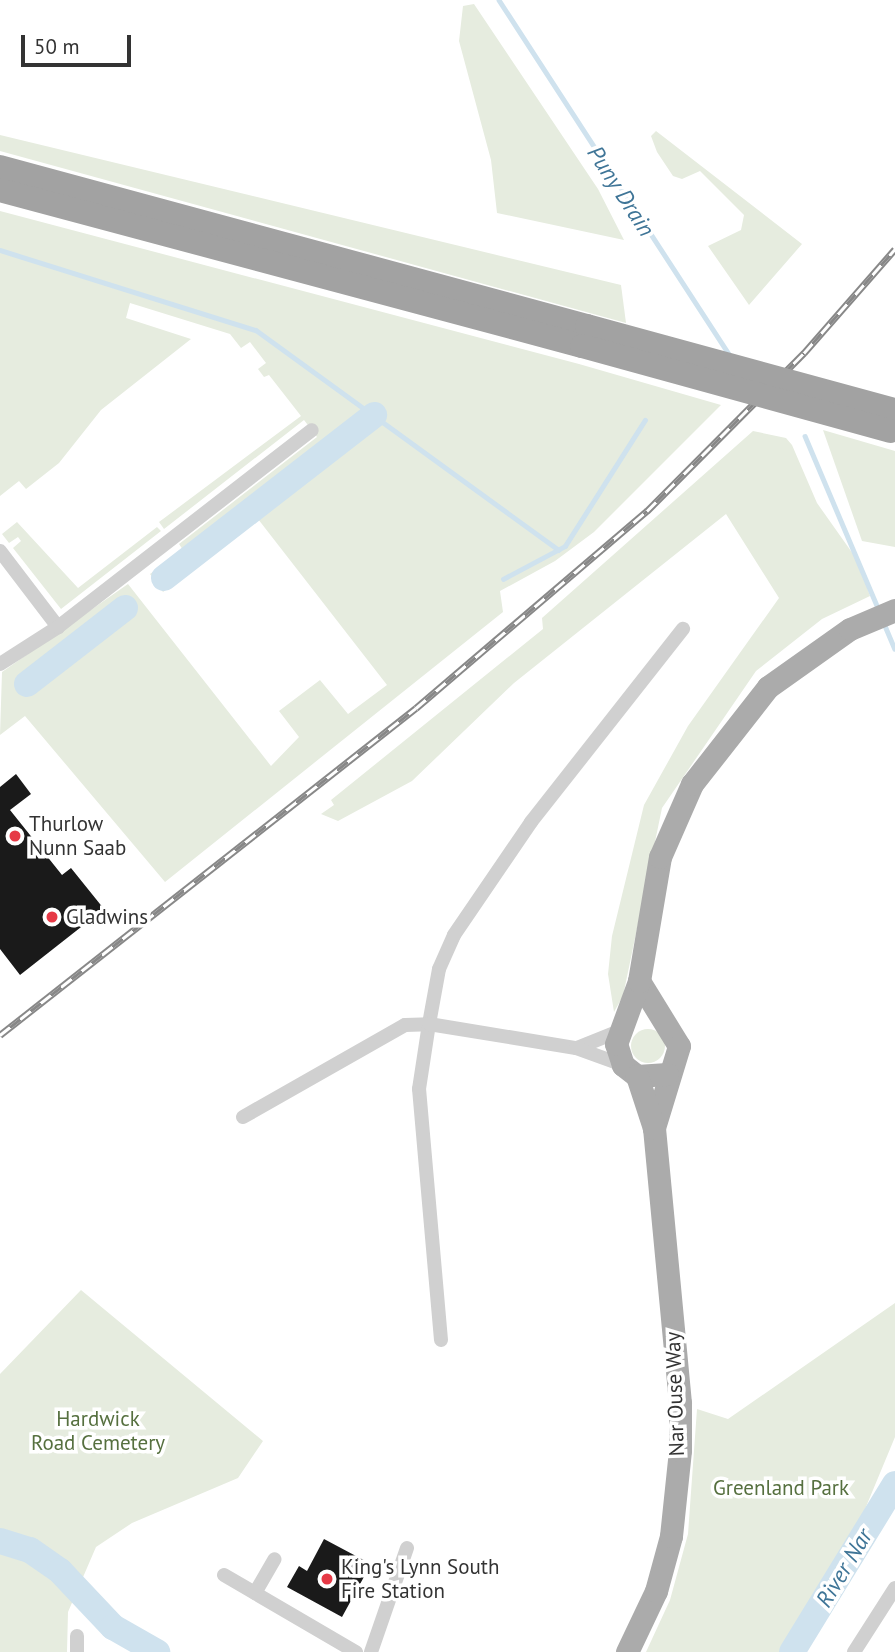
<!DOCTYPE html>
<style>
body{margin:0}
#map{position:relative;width:895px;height:1652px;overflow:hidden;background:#fff;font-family:"PT Sans",sans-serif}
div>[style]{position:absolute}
.green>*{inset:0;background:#e6ecdf}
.round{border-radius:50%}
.stream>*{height:4.5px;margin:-2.25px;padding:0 2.25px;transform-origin:2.25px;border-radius:2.25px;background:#cfe2ee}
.river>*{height:26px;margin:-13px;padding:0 13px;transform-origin:13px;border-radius:13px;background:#cfe2ee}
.building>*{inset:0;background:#1a1a1a}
.minor>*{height:14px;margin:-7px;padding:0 7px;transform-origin:7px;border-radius:7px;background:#d0d0d0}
.primary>*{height:23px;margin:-11.5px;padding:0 11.5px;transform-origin:11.5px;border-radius:11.5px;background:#ababab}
.trunk>*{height:24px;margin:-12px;padding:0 12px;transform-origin:12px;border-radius:12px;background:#a2a2a2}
.rail>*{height:7px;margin-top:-3.5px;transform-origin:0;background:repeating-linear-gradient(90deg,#fff 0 13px,#888 0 26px);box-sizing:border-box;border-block:2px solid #888}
.trunk-bridge>*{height:24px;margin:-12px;padding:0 12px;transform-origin:12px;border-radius:12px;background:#a2a2a2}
.dots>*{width:19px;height:19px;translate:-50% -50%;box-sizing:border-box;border:4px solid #fff;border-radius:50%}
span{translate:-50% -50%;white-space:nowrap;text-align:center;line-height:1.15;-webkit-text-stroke:7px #fff;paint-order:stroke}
.poi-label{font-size:21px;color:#333}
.left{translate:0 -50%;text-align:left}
.street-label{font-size:21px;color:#333}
.park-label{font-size:21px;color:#56703f}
.water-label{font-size:23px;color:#3f7597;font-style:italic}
.scale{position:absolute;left:21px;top:35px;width:110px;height:32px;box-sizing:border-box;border:4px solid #333;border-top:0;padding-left:9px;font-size:21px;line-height:24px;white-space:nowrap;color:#333;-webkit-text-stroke:5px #fff;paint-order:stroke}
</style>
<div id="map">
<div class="green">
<div style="clip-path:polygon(474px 4px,598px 189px,624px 240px,497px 213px,491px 160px,459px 41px,463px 6px)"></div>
<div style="clip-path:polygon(656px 131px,802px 244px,749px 305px,708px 246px,741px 230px,744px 215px,700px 171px,682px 179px,673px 176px,657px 152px,651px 136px)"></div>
<div style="clip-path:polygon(0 135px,621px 285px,626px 323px,0 151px)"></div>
<div style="clip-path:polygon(0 211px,579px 364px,721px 405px,594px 532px,555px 561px,500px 591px,503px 612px,165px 882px,25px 716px,0 735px,2px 672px,128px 584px,271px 766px,299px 737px,279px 711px,320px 680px,348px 714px,387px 685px,258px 519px,163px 592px,150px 574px,183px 550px,179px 544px,317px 437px,304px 420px,164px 529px,159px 522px,301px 416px,269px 375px,264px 377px,258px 369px,266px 363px,250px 342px,241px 348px,230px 334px,130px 303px,126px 318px,191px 339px,101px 410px,59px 463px,26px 489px,19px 481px,0 496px)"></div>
<div style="clip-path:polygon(823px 430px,895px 451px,895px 547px,862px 541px)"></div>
<div style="clip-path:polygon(753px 431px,786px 438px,792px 445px,817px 503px,858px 561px,870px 596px,822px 619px,756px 671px,662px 808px,623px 996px,614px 1012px,608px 974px,612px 936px,644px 805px,688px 726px,779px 598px,726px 514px,514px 683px,412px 781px,338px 821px,321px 814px,334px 805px,331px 800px,543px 629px,542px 618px)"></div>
<div style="clip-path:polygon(17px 522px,78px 588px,157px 527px,161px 531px,61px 609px,13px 548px,21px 541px,18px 537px,9px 543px,2px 534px)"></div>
<div class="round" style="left:631px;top:1029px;width:34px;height:34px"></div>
<div style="clip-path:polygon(81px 1290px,263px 1441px,238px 1478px,132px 1523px,96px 1547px,68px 1612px,67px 1652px,0 1652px,0 1374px)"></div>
<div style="clip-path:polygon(895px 1303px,895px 1437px,858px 1526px,780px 1652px,646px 1652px,670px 1600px,688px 1534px,697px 1409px,728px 1419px)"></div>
</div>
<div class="stream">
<div style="left:499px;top:0;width:422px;rotate:57deg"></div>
<div style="left:0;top:250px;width:268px;rotate:17.4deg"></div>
<div style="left:256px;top:330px;width:374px;rotate:36deg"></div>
<div style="left:805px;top:436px;width:189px;rotate:67deg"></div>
<div style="left:503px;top:579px;width:70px;rotate:-28deg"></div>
<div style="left:565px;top:546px;width:149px;rotate:-57.6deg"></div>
<div style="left:883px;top:621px;width:30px;rotate:67deg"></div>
</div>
<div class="river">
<div style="left:164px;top:578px;width:266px;rotate:-37.8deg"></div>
<div style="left:27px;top:684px;width:124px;rotate:-37.8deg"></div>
<div style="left:0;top:1541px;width:31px;rotate:17deg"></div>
<div style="left:30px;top:1550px;width:37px;rotate:35deg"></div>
<div style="left:60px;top:1571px;width:77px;rotate:46.6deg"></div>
<div style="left:113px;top:1627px;width:51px;rotate:29.6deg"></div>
<div style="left:792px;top:1652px;width:197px;rotate:-58.5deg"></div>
</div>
<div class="building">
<div style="clip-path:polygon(16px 774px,31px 794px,10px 810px,62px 875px,71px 868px,104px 909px,20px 975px,0 949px,0 787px)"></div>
<div style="clip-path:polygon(324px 1539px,371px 1564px,342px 1617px,287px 1587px,299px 1566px,307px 1571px)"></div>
</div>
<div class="minor">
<div style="left:0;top:551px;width:96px;rotate:52.7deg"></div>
<div style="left:58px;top:627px;width:69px;rotate:147.5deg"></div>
<div style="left:58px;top:627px;width:321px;rotate:-37.8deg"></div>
<div style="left:577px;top:1048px;width:45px;rotate:-22deg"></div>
<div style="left:243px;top:1117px;width:186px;rotate:-29.6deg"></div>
<div style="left:405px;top:1025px;width:24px;rotate:-2deg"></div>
<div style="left:429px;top:1024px;width:56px;rotate:-79.7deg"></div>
<div style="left:439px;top:969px;width:37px;rotate:-66deg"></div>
<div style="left:454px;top:935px;width:137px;rotate:-55.7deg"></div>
<div style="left:531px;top:822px;width:246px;rotate:-51.8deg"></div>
<div style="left:441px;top:1340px;width:252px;rotate:-95deg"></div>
<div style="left:419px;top:1089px;width:66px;rotate:-81.3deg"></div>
<div style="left:429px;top:1024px;width:149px;rotate:9.3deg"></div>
<div style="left:576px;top:1048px;width:50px;rotate:19.9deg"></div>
<div style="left:224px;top:1575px;width:153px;rotate:30.3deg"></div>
<div style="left:255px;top:1593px;width:39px;rotate:-60deg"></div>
<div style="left:77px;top:1652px;width:16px;rotate:-90deg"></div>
<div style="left:371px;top:1652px;width:110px;rotate:-70.9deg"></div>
<div style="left:854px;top:1652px;width:76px;rotate:-57.4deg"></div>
</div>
<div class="primary">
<div style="left:639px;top:981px;width:76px;rotate:58.4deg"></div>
<div style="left:679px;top:1046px;width:86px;rotate:107deg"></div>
<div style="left:667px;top:1074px;width:30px;rotate:176deg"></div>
<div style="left:637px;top:1076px;width:18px;rotate:-142deg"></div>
<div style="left:623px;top:1065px;width:22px;rotate:-108deg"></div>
<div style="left:616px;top:1044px;width:67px;rotate:-69.9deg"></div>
<div style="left:639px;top:981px;width:126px;rotate:-80.4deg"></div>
<div style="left:660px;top:857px;width:80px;rotate:-66.3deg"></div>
<div style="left:692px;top:784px;width:123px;rotate:-51.9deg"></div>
<div style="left:768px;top:687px;width:100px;rotate:-35.3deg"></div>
<div style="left:850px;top:629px;width:49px;rotate:-22.9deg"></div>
<div style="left:627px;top:1652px;width:68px;rotate:-64.6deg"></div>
<div style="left:656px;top:1591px;width:57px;rotate:-74.7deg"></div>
<div style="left:671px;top:1536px;width:86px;rotate:-84deg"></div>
<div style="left:680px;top:1450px;width:47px;rotate:-90deg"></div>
<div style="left:680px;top:1403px;width:276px;rotate:-95.4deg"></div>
<div style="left:654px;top:1128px;width:55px;rotate:-108.1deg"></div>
</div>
<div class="trunk">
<div style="left:0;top:167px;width:608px;rotate:15.16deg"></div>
<div style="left:0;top:190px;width:603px;rotate:15deg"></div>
</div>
<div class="rail">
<div style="left:0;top:1035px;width:529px;rotate:-38.17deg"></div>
<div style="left:416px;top:708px;width:304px;rotate:-40.5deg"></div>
<div style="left:647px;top:511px;width:223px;rotate:-45.2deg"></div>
<div style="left:804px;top:353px;width:138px;rotate:-48.8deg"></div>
</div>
<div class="trunk-bridge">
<div style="left:587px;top:326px;width:319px;rotate:15.3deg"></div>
<div style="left:582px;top:346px;width:320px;rotate:15.4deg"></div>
</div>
<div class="dots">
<div style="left:15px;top:836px;background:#e63946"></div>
<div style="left:52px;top:917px;background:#e63946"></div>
<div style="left:327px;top:1579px;background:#e63946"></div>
</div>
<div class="poi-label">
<span class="left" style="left:29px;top:836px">Thurlow<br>Nunn Saab</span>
<span class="left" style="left:66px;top:917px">Gladwins</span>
<span class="left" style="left:341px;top:1579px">King's Lynn South<br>Fire Station</span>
</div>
<div class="street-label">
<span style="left:675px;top:1394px;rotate:-92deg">Nar Ouse Way</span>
</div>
<div class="park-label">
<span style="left:98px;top:1431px">Hardwick<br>Road Cemetery</span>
<span style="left:781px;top:1488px">Greenland Park</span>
</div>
<div class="water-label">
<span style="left:621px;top:191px;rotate:57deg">Puny Drain</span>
<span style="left:844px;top:1568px;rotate:-59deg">River Nar</span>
</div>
<div class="scale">50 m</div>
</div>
